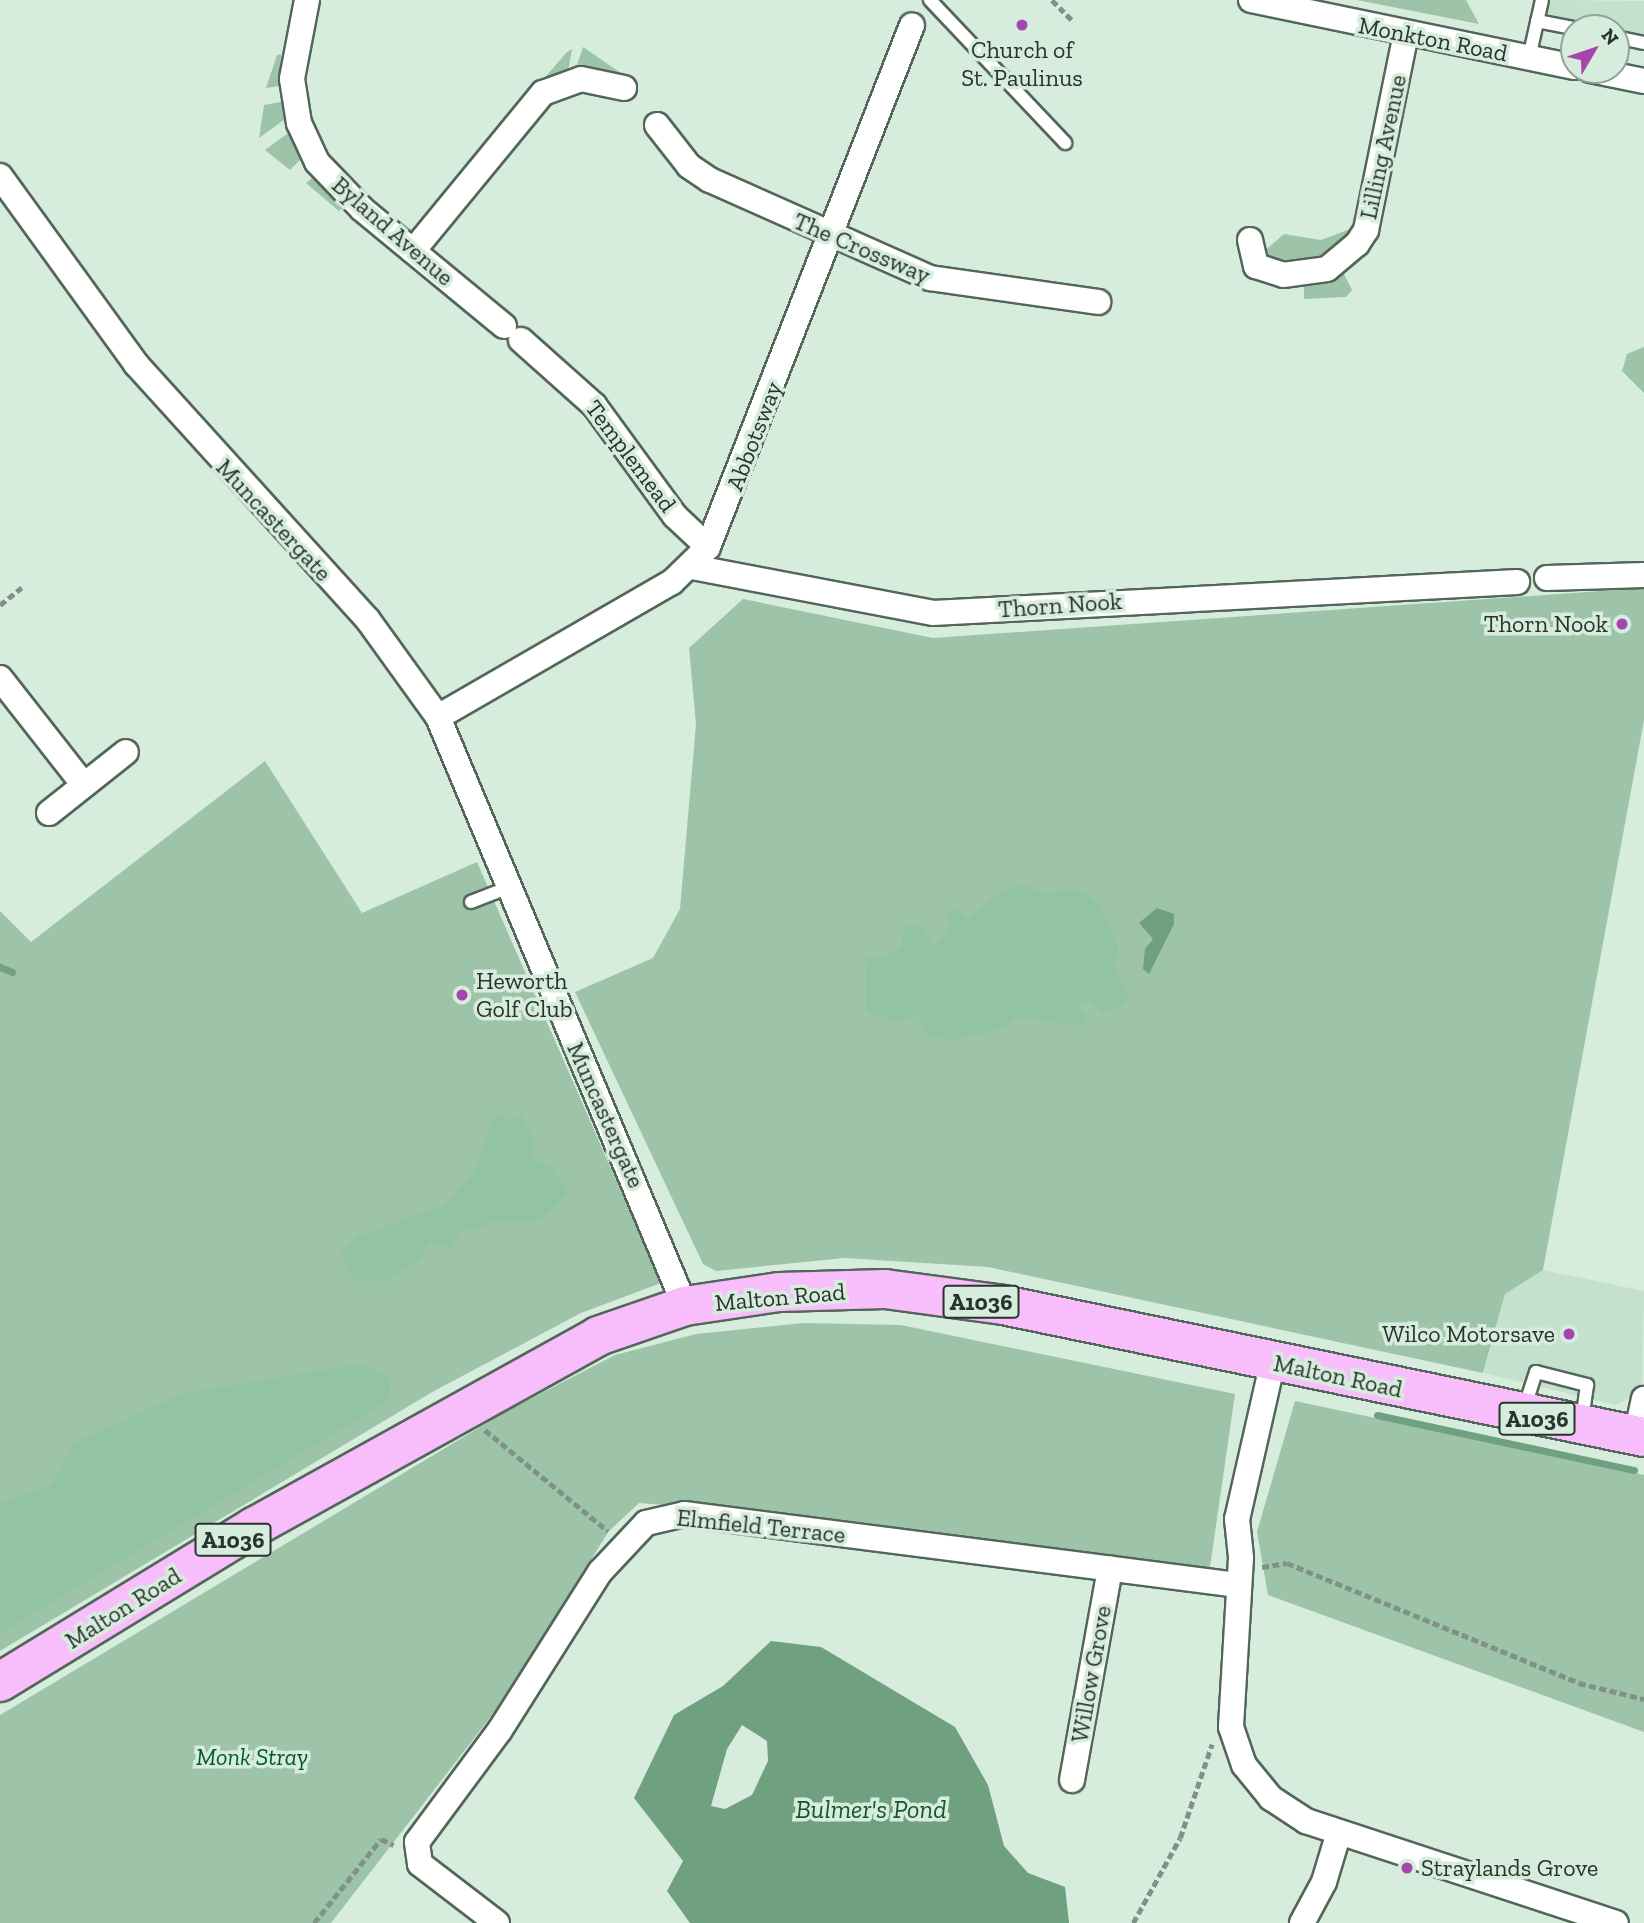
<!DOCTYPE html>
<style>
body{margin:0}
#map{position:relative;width:1644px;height:1923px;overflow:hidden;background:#d6ecdc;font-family:"Zilla Slab",serif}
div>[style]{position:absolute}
.built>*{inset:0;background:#c4e1cd}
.green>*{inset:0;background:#9dc4a9}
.forest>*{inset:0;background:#92c3a2}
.water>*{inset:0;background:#6fa080}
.stream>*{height:7px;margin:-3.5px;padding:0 3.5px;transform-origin:3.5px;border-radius:3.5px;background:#6fa080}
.path>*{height:4.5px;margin-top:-2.25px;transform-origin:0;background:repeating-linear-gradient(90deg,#829186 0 7px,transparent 0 10.5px)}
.roads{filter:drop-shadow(2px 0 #536659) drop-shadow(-2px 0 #536659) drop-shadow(0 2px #536659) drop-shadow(0 -2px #536659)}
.service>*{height:12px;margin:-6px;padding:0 6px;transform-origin:6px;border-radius:6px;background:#fff}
.minor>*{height:24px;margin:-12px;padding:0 12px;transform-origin:12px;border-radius:12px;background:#fff}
.primary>*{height:38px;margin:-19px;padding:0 19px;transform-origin:19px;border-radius:19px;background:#f8befc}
.dots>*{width:19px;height:19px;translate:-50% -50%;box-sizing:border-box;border:4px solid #d6ecdc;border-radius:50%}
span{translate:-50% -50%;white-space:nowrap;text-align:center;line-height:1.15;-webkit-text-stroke:7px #d6ecdc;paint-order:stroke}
.shield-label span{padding:2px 5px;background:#d6ecdc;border:2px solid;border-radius:5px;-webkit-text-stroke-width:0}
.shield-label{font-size:23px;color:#2a322c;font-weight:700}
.street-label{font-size:24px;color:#2a322c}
.poi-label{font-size:24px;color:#2a322c}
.right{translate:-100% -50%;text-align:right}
.left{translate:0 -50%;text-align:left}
.park-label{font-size:24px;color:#005930;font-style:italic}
.water-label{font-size:26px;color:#195232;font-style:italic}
.north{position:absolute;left:1560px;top:14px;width:70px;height:70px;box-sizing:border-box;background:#d6ecdc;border:2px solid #91a296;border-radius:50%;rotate:51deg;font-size:19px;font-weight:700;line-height:28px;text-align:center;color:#2a322c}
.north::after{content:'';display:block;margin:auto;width:24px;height:32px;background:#a545ad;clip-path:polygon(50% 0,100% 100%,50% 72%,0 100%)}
</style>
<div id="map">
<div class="built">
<div style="clip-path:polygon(1548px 0,1644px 1px,1644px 48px,1616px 43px,1616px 28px,1574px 28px,1574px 34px,1543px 28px)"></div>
<div style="clip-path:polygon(1543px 1270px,1644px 1291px,1642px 1391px,1616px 1405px,1484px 1373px,1505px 1294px)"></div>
</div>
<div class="green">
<div style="clip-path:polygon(1357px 0,1466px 0,1479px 24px)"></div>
<div style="clip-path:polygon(583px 47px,634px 82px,575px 71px)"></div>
<div style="clip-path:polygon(572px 49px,568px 71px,534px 90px,567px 52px)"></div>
<div style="clip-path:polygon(281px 54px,279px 86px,266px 88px,277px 55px)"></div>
<div style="clip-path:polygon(281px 102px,288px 117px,259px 138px,264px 105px)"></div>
<div style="clip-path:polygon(291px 131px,302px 158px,290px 170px,265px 150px)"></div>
<div style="clip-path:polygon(316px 175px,344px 205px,339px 211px,306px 183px)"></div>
<div style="clip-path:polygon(1358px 226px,1329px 260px,1293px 269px,1259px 256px,1284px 234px,1321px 240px)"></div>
<div style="clip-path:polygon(1341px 268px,1352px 290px,1346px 297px,1304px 299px,1304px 282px)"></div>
<div style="clip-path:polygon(1644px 347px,1644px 393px,1622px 371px,1627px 354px)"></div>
<div style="clip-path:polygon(1644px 588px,1644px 720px,1543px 1270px,1505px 1294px,1483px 1373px,988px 1267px,844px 1258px,716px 1271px,703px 1264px,575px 992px,653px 958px,680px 909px,696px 724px,689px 648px,743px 599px,933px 638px)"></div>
<div style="clip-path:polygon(265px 761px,362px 913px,477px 862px,661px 1283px,581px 1313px,434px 1391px,0 1651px,0 911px,31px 942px)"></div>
<div style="clip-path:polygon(803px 1323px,901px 1325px,1235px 1394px,1209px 1574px,783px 1514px,639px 1503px,609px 1531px,499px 1706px,331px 1923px,0 1923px,0 1715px,507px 1411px,615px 1355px,696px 1334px)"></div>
<div style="clip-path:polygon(1295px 1401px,1644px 1475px,1644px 1732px,1268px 1595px,1257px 1532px)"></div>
</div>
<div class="forest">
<div style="clip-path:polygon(1024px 884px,1040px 893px,1081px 891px,1099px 904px,1118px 945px,1115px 970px,1129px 998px,1121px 1007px,1102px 1014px,1091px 1000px,1078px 1006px,1088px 1017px,1084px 1026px,1017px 1017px,1002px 1029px,949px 1040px,927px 1036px,917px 1016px,897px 1022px,866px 1011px,867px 957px,887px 956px,902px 946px,904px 928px,917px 923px,935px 946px,950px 928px,945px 916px,957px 907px,968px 918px,998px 894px)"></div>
<div style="clip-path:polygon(501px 1113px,511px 1122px,521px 1115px,533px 1139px,532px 1160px,550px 1165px,568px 1192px,557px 1205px,539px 1220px,491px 1221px,479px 1229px,461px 1230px,451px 1248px,429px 1243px,421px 1259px,387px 1281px,353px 1280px,341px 1252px,357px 1236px,442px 1207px,474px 1173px,492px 1119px)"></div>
<div style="clip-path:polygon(362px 1364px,390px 1379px,389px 1401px,0 1633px,0 1504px,52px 1485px,74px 1443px,184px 1393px)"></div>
</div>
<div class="water">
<div style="clip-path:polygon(1157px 908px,1174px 914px,1174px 924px,1149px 974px,1143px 969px,1145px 949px,1153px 939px,1139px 923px)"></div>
<div style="clip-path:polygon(evenodd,771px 1641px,821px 1647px,955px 1727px,988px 1785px,1004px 1846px,1028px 1873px,1065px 1887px,1069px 1923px,690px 1923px,667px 1891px,683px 1861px,634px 1798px,674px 1715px,723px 1686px,771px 1641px,742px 1725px,767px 1741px,768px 1761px,752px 1795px,725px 1809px,711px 1806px,727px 1749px,742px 1725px)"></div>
</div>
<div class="stream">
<div style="left:0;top:967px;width:13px;rotate:23deg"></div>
<div style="left:1377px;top:1415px;width:263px;rotate:12.1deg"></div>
</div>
<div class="path">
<div style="left:1052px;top:0;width:30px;rotate:45deg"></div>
<div style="left:0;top:605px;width:28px;rotate:-39deg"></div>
<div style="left:485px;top:1430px;width:159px;rotate:39.4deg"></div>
<div style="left:1262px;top:1567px;width:25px;rotate:-9deg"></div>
<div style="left:1287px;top:1563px;width:316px;rotate:22.3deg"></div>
<div style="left:1579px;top:1683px;width:67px;rotate:13.8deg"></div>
<div style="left:314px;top:1923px;width:107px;rotate:-51.4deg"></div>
<div style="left:381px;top:1839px;width:14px;rotate:25deg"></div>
<div style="left:1133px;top:1923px;width:97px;rotate:-61.1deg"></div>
<div style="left:1180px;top:1838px;width:99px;rotate:-71.2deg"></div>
</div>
<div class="roads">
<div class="service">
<div style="left:930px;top:0;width:197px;rotate:46.6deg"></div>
<div style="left:1537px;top:21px;width:38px;rotate:11deg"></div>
<div style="left:1616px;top:37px;width:29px;rotate:12deg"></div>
<div style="left:1529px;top:58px;width:59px;rotate:-77.4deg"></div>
<div style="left:471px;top:902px;width:44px;rotate:-21.3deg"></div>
<div style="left:1524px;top:1409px;width:39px;rotate:-72deg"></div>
<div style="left:1536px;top:1372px;width:53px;rotate:14.3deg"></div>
<div style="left:1587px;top:1385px;width:34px;rotate:98deg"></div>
</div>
<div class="minor">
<div style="left:307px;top:0;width:80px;rotate:100.8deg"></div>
<div style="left:292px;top:79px;width:45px;rotate:81deg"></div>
<div style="left:299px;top:123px;width:43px;rotate:65.2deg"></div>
<div style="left:317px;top:162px;width:65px;rotate:46.2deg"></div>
<div style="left:362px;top:209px;width:184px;rotate:39.5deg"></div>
<div style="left:1251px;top:0;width:330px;rotate:11.7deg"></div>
<div style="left:1590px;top:70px;width:55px;rotate:11.5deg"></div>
<div style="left:657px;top:125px;width:52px;rotate:52deg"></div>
<div style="left:689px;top:166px;width:25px;rotate:34deg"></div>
<div style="left:710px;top:180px;width:241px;rotate:24deg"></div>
<div style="left:930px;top:278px;width:170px;rotate:8.1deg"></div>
<div style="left:0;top:176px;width:232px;rotate:54.1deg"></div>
<div style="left:136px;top:364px;width:345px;rotate:47.8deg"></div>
<div style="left:368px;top:620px;width:120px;rotate:54.2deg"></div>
<div style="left:438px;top:717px;width:639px;rotate:67.25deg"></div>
<div style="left:1250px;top:240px;width:27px;rotate:77deg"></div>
<div style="left:1256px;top:266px;width:28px;rotate:18deg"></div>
<div style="left:1283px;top:275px;width:44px;rotate:-7.8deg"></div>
<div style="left:1327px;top:269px;width:39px;rotate:-40deg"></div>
<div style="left:1357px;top:244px;width:17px;rotate:-57deg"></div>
<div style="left:1366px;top:230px;width:201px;rotate:-78.5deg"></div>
<div style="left:413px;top:251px;width:205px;rotate:-50.6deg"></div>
<div style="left:543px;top:93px;width:40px;rotate:-20.2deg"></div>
<div style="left:581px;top:79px;width:44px;rotate:11.8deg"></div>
<div style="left:521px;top:340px;width:98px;rotate:41.7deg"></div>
<div style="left:594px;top:405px;width:137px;rotate:53.9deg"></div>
<div style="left:675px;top:516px;width:45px;rotate:43.2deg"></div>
<div style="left:692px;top:567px;width:245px;rotate:10.8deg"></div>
<div style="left:933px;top:613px;width:585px;rotate:-3.04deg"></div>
<div style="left:1547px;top:578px;width:97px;rotate:-1.8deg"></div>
<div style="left:0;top:678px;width:136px;rotate:51.9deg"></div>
<div style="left:438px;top:717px;width:270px;rotate:-30deg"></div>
<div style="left:672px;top:582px;width:50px;rotate:-44.2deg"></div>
<div style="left:708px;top:547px;width:560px;rotate:-68.65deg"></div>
<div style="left:49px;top:813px;width:98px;rotate:-38.4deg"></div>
<div style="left:1273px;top:1361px;width:162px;rotate:102.8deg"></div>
<div style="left:1237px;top:1519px;width:39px;rotate:84deg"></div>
<div style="left:1241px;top:1558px;width:169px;rotate:93.4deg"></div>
<div style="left:1231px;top:1727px;width:40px;rotate:71.1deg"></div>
<div style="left:1244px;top:1765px;width:43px;rotate:50.7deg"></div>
<div style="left:1271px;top:1798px;width:42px;rotate:33.3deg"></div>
<div style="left:1306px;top:1821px;width:326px;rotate:18.2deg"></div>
<div style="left:1636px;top:1436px;width:38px;rotate:-78deg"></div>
<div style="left:1072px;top:1780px;width:215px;rotate:-79.8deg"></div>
<div style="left:497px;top:1923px;width:97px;rotate:-142.5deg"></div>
<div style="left:420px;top:1864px;width:22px;rotate:-98deg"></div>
<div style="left:417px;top:1842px;width:139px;rotate:-53.5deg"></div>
<div style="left:500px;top:1730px;width:187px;rotate:-57.7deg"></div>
<div style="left:600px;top:1572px;width:67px;rotate:-46.8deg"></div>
<div style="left:646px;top:1523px;width:39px;rotate:-13deg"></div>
<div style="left:684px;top:1514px;width:559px;rotate:7.3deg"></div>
<div style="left:1302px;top:1923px;width:47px;rotate:-61.8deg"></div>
<div style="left:1324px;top:1882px;width:52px;rotate:-73.3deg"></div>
</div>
<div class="primary">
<div style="left:0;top:1682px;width:298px;rotate:-31.4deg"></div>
<div style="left:254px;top:1527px;width:393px;rotate:-29deg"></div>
<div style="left:598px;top:1336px;width:92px;rotate:-19deg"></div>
<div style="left:685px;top:1306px;width:95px;rotate:-8.5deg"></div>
<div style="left:779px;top:1292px;width:106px;rotate:-1.6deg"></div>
<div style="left:885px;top:1289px;width:119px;rotate:7.7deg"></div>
<div style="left:1003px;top:1305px;width:654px;rotate:11.64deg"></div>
</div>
</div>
<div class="dots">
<div style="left:1022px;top:25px;background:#a545ad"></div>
<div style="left:1622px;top:624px;background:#a545ad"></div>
<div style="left:462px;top:995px;background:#a545ad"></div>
<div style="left:1569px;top:1334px;background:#a545ad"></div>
<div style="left:1407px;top:1868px;background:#a545ad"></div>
</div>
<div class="shield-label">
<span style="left:981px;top:1302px">A1036</span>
<span style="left:1537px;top:1419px">A1036</span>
<span style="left:233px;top:1540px">A1036</span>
</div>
<div class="street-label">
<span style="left:1433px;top:39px;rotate:11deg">Monkton Road</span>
<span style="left:1383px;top:147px;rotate:-78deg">Lilling Avenue</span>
<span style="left:393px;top:231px;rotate:41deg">Byland Avenue</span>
<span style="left:862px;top:248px;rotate:23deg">The Crossway</span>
<span style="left:754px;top:436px;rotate:-69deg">Abbotsway</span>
<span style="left:631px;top:456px;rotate:53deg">Templemead</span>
<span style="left:274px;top:520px;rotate:47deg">Muncastergate</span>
<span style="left:1060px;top:605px;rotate:-4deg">Thorn Nook</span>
<span style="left:606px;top:1115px;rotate:66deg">Muncastergate</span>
<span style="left:780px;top:1297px;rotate:-5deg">Malton Road</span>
<span style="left:1338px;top:1376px;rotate:12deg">Malton Road</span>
<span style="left:761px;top:1526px;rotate:6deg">Elmfield Terrace</span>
<span style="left:123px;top:1608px;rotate:-32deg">Malton Road</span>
<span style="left:1091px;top:1674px;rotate:-80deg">Willow Grove</span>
</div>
<div class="poi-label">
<span style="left:1022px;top:64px">Church of<br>St. Paulinus</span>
<span class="right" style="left:1608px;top:624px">Thorn Nook</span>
<span class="left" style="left:476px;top:995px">Heworth<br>Golf Club</span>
<span class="right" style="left:1555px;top:1334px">Wilco Motorsave</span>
<span class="left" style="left:1421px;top:1868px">Straylands Grove</span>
</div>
<div class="park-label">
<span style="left:252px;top:1757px">Monk Stray</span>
</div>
<div class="water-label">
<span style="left:871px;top:1810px">Bulmer's Pond</span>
</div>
<div class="north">N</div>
</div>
